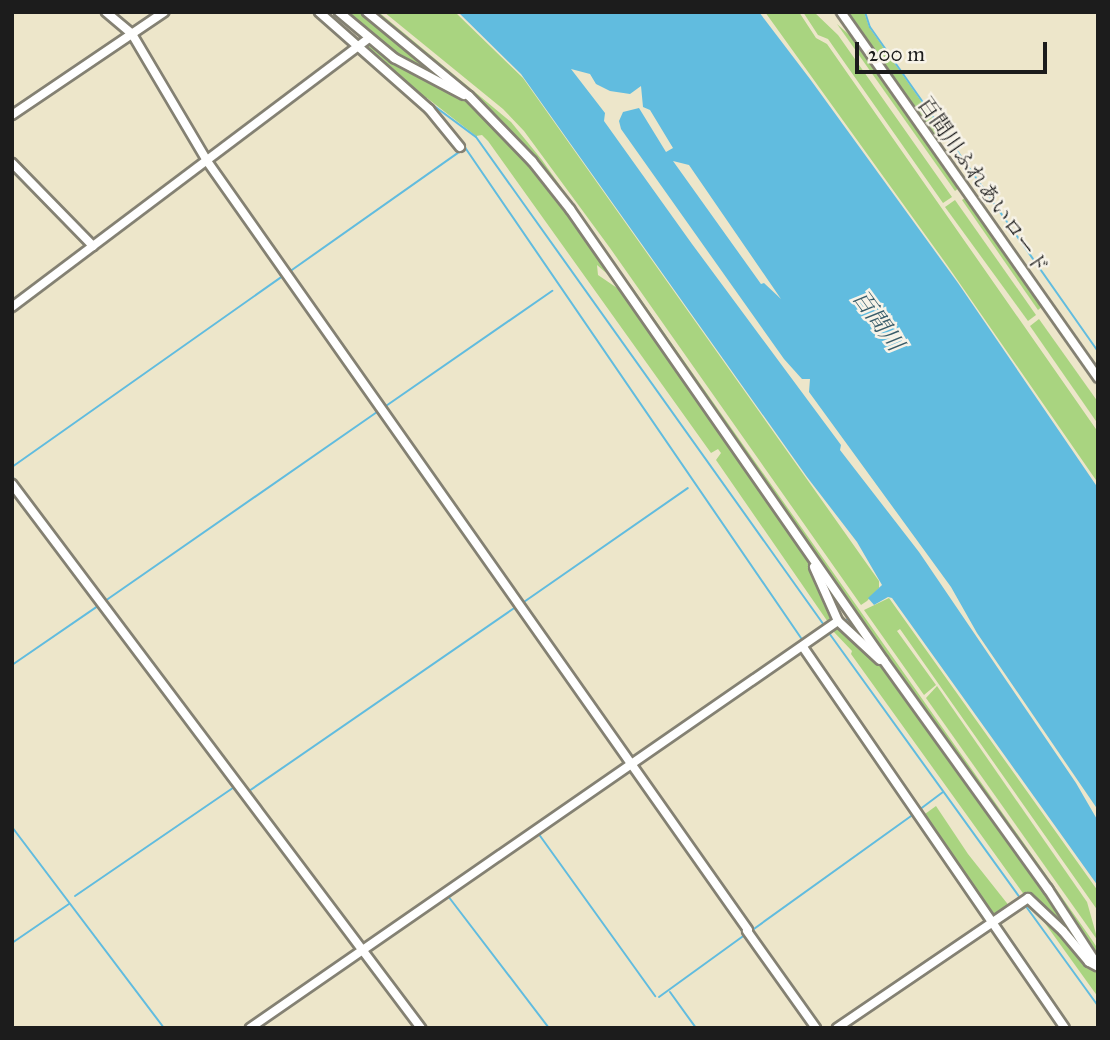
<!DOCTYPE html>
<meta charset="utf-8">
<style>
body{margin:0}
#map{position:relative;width:1110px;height:1040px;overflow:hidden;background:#ede6ca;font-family:"IM FELL Great Primer","Noto Serif JP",serif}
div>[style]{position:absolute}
.green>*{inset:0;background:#a9d480}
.water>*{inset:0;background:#61bcdf}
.stream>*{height:2px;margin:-1px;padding:0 1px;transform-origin:1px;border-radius:1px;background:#61bcdf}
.roads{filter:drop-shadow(2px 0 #848173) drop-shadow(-2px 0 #848173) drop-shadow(0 2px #848173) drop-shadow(0 -2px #848173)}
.minor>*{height:8px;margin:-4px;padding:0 4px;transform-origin:4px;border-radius:4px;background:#fff}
span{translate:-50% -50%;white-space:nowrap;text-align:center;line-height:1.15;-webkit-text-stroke:5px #f7f3e8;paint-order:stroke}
.street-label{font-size:21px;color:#1c1c1c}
.water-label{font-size:23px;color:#385c6a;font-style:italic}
.frame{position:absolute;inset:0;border:14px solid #1c1c1c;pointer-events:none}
.scale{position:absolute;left:855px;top:42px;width:192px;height:32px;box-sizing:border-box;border:4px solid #1c1c1c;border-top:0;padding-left:9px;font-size:21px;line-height:24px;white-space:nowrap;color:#1c1c1c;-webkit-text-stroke:5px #f7f3e8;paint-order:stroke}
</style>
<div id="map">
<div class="green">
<div style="clip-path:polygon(342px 12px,361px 12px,456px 88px,394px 55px)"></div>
<div style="clip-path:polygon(372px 12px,381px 14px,511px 122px,542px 160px,627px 281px,519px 141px,443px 68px)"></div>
<div style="clip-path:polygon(384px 12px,455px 12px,523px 78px,879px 581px,879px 588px,867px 601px,861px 605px,610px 248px,524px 131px,503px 109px)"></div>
<div style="clip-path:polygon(765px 12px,799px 12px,816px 38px,827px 44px,1098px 432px,1098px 483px,947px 265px)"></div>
<div style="clip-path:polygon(803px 12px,814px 12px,838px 35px,952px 197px,943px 203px,828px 39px,818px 35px)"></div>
<div style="clip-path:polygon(845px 12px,864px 12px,869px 27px,942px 131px,939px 133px,944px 141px,930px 133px)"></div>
<div style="clip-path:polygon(837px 24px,855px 40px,959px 188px,955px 191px)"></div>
<div style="clip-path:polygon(372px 43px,460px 100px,472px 103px,533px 168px,568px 213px,619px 284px,597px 265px,598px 275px,623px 292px,811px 561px,810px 572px,834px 618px,830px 625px,716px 460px,721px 453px,718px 449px,711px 453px,488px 141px,482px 135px,476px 136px,427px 98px,425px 100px,364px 45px)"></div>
<div style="clip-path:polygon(965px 198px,1043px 306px,1038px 310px,962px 200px)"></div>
<div style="clip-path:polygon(955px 200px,1036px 315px,1028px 321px,945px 207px)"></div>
<div style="clip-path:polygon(632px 287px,1092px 940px,1098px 949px,1098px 958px,1010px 830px,853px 613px,629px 289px)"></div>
<div style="clip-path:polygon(1039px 319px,1098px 402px,1098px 424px,1030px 326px)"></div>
<div style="clip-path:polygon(889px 598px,1098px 891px,1098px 911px,900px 629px,897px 631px,936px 685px,924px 695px,864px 610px)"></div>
<div style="clip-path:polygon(840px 626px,874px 662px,884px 666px,1031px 870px,1086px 955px,1025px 896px,851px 654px,852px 651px,833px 631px)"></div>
<div style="clip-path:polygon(937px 686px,1087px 902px,1098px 941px,926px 698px)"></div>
<div style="clip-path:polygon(936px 806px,968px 854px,1010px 907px,994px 917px,925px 814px)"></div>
<div style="clip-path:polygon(1029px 901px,1068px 941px,1086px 965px,1096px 971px,1098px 997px)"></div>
</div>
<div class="water">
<div style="clip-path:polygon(evenodd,458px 12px,759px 12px,810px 79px,958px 283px,1098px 488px,1098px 810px,977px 633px,951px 587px,809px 392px,810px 379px,802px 379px,784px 359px,621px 129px,619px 121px,623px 112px,639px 108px,666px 152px,673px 148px,650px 110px,643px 107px,641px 86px,630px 94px,610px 91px,596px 84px,590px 74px,571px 69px,605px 113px,604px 121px,692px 244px,841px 445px,840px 450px,919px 552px,1076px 783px,1098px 821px,1098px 886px,892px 598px,888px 597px,874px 605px,868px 598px,882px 585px,857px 542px,807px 477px,521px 74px,458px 12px,673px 161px,689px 165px,781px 299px,764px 283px,761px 284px,673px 161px)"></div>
</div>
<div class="stream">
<div style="left:865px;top:12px;width:16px;rotate:72deg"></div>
<div style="left:870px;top:27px;width:396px;rotate:54.9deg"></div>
<div style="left:136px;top:33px;width:57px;rotate:59.4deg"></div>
<div style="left:426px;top:100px;width:62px;rotate:36.5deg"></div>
<div style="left:476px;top:137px;width:599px;rotate:54.51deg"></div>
<div style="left:464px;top:146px;width:600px;rotate:55.59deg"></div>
<div style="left:289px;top:272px;width:208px;rotate:-35.2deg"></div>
<div style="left:383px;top:408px;width:206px;rotate:-34.7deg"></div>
<div style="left:12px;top:467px;width:332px;rotate:-35.2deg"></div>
<div style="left:12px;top:476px;width:585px;rotate:53.13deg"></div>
<div style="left:105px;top:601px;width:333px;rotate:-34.8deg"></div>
<div style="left:521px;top:604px;width:203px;rotate:-34.8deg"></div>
<div style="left:845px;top:621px;width:5px;rotate:-37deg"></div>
<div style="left:829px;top:633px;width:327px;rotate:54.2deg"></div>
<div style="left:808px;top:647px;width:19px;rotate:55deg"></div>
<div style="left:807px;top:648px;width:38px;rotate:-35deg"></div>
<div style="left:12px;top:665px;width:104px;rotate:-34.5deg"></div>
<div style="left:637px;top:765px;width:201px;rotate:-34.6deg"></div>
<div style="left:249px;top:791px;width:321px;rotate:-34.6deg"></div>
<div style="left:588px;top:799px;width:54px;rotate:-35.2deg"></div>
<div style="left:919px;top:810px;width:30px;rotate:-37deg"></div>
<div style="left:12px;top:827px;width:252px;rotate:52.9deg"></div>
<div style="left:538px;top:833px;width:201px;rotate:54.3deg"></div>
<div style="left:75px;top:896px;width:193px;rotate:-34.4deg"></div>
<div style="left:448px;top:896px;width:166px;rotate:52.6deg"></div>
<div style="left:1025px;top:905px;width:125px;rotate:54.1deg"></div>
<div style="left:751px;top:931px;width:201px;rotate:-35.7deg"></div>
<div style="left:12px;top:943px;width:69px;rotate:-34.4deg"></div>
<div style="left:368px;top:951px;width:170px;rotate:-34.7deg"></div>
<div style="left:370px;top:953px;width:22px;rotate:54deg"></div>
<div style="left:670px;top:992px;width:44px;rotate:54.2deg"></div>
<div style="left:659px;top:997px;width:107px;rotate:-35.9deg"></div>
</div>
<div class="roads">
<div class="minor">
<div style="left:106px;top:12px;width:34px;rotate:40deg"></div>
<div style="left:132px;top:34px;width:147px;rotate:59.4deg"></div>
<div style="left:207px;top:161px;width:940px;rotate:54.87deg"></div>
<div style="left:319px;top:12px;width:147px;rotate:41.4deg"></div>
<div style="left:429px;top:109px;width:49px;rotate:50.8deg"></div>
<div style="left:339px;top:12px;width:72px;rotate:39.9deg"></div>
<div style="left:394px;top:58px;width:79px;rotate:27.9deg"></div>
<div style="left:367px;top:12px;width:132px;rotate:39.5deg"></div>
<div style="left:469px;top:96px;width:91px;rotate:45.9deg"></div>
<div style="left:532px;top:161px;width:61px;rotate:51.6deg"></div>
<div style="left:570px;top:209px;width:550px;rotate:55.21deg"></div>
<div style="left:884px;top:661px;width:281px;rotate:54.3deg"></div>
<div style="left:1048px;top:889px;width:92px;rotate:57deg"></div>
<div style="left:841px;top:12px;width:447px;rotate:54.9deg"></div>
<div style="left:12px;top:115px;width:184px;rotate:-34.1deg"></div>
<div style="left:12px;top:163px;width:116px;rotate:45.7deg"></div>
<div style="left:12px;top:307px;width:447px;rotate:-37deg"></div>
<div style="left:12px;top:484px;width:681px;rotate:53.06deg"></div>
<div style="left:814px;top:567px;width:59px;rotate:66deg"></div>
<div style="left:838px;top:621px;width:57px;rotate:42.9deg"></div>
<div style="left:803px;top:647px;width:462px;rotate:55.5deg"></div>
<div style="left:747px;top:931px;width:119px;rotate:54.6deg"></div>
<div style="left:250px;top:1028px;width:715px;rotate:-34.69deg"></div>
<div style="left:837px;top:1028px;width:231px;rotate:-34.2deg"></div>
<div style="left:1028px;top:898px;width:48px;rotate:43.3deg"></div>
<div style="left:1063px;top:931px;width:40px;rotate:50deg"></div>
<div style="left:1089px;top:962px;width:9px;rotate:27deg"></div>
</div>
</div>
<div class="street-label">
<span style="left:983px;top:185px;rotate:55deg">百間川ふれあいロード</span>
</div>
<div class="water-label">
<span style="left:878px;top:320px;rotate:54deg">百間川</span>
</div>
<div class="frame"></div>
<div class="scale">200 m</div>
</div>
